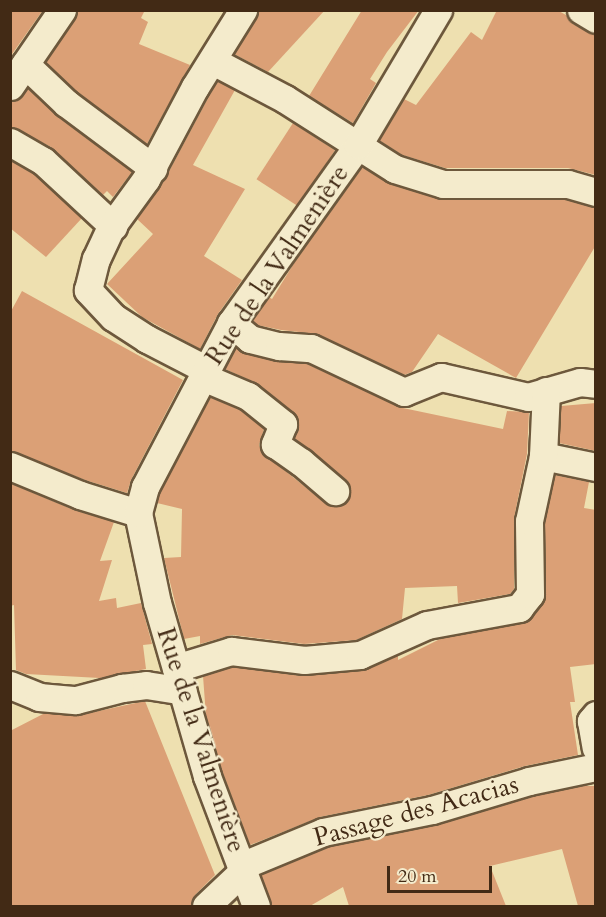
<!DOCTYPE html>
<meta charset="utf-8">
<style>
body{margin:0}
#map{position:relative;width:606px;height:917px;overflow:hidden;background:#eee0b0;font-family:Cardo,serif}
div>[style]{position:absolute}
.building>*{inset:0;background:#dba076;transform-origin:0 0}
.roads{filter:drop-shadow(2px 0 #6d583c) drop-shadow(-2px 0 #6d583c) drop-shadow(0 2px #6d583c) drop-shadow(0 -2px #6d583c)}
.minor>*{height:27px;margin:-13.5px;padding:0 13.5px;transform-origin:13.5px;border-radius:13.5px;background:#f4ebcc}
span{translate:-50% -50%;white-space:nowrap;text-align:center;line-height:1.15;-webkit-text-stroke:4.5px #f4ebcc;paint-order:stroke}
.street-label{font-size:26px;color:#422a15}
.frame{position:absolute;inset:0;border:12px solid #422a15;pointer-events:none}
.scale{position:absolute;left:387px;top:866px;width:105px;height:27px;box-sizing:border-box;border:3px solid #422a15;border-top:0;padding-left:8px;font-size:18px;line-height:21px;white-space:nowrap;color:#422a15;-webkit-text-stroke:4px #f4ebcc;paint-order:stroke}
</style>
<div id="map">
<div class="building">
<div style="clip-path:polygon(10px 10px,43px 10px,10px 57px)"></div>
<div style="clip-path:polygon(78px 10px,145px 10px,141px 18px,148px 22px,139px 44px,190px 65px,147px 144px,76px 91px,46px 62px,75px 19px)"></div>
<div style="clip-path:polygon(259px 10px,325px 10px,268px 72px,234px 54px)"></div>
<div style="clip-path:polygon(362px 10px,419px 10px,387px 52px,370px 79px,376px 83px,353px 123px,309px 96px)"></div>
<div style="clip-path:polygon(497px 10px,557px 10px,566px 15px,573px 24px,596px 35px,596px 175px,568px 168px,445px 168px,402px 155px,379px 140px,404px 99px,416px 105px,471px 32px,482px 40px)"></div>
<div style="clip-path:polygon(217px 81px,235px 90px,193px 165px,245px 189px,204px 256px,242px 280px,218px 314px,200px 349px,142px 317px,107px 284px,153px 234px,137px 219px,166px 177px)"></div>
<div style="clip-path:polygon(28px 88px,57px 116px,132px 172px,113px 197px,107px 191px,103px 195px,51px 147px,10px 126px,10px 101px,17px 100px)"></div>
<div style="left:293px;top:123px;width:50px;height:67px;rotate:33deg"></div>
<div style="clip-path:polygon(10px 160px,34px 174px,82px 218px,46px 257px,10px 228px)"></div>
<div style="clip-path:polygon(362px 167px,390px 184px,439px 199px,566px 200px,596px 207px,596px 245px,516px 378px,438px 334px,412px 372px,404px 375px,317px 334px,281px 330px,257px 325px,252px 320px,269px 297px,272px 299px,299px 255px)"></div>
<div style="clip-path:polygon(22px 291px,183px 380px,131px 480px,127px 493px,85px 480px,10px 451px,10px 313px)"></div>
<div style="clip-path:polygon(236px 348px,246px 354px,275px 361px,307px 364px,403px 408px,503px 429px,507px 411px,529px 412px,527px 454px,514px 518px,514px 589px,510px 594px,458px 603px,457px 586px,405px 588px,402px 619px,356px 640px,304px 644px,232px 635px,200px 644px,200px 636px,184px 639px,164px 558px,181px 557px,182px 509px,157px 503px,160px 493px,210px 397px,240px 410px,264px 429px,259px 445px,262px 452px,325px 503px,333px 507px,341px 506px,347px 501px,351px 493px,345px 479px,294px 438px,298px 421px,293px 412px,258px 384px,225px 369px)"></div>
<div style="clip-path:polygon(596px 403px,596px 451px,559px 443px,561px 406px)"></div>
<div style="clip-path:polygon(555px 475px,589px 482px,584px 508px,596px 510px,596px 664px,570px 667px,575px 702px,570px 702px,578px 755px,525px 766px,428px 795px,320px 817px,250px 845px,222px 771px,206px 716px,203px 676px,232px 667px,302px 676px,361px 671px,398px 655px,398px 660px,442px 638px,523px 623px,531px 618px,546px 595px,545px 523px)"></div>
<div style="clip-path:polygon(10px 483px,74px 510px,114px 522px,100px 561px,112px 560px,99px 601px,116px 598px,117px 608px,141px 603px,152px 644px,143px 645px,146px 669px,100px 678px,26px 674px,16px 670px,14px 605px,10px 606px)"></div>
<div style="clip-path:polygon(145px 701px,215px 875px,195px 895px,191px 906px,10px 906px,10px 731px,45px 713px,80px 715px)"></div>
<div style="clip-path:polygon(583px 786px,596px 786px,596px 906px,578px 906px,562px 849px,490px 866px,506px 906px,349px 906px,343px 887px,310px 906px,271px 906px,261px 875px,328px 847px,435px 825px,533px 796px)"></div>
</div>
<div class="roads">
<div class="minor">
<div style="left:581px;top:10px;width:17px;rotate:31deg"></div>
<div style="left:213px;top:61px;width:81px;rotate:27.8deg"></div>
<div style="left:285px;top:99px;width:130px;rotate:32.5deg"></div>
<div style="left:395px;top:169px;width:50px;rotate:17.4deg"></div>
<div style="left:443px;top:184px;width:125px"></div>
<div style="left:568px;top:184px;width:29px;rotate:16deg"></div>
<div style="left:25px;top:64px;width:57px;rotate:43.6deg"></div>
<div style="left:66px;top:103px;width:109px;rotate:36.8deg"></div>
<div style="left:10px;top:86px;width:92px;rotate:-55.6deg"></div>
<div style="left:10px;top:142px;width:38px;rotate:30deg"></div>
<div style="left:43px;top:161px;width:96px;rotate:42.9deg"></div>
<div style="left:231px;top:323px;width:25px;rotate:40deg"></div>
<div style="left:250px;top:339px;width:30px;rotate:14deg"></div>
<div style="left:279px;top:346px;width:32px;rotate:4deg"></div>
<div style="left:311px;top:348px;width:103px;rotate:25.3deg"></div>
<div style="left:404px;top:392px;width:40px;rotate:-22deg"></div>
<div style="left:441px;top:377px;width:89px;rotate:12.9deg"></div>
<div style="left:528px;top:397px;width:54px;rotate:-16.1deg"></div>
<div style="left:580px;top:382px;width:16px;rotate:7deg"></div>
<div style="left:207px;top:370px;width:68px;rotate:-152.7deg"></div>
<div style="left:147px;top:339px;width:40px;rotate:-147.1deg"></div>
<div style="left:113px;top:317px;width:37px;rotate:-133deg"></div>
<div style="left:88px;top:290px;width:32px;rotate:-76deg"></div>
<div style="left:96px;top:259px;width:35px;rotate:-65deg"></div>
<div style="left:111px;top:227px;width:59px;rotate:-53.9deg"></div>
<div style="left:146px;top:179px;width:104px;rotate:-62deg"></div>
<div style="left:195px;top:87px;width:91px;rotate:-58.1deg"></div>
<div style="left:203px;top:377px;width:49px;rotate:22.9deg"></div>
<div style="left:248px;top:396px;width:45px;rotate:38.7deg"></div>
<div style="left:283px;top:424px;width:22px;rotate:112deg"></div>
<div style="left:275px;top:444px;width:32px;rotate:35deg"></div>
<div style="left:301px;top:462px;width:45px;rotate:40.5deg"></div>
<div style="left:543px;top:456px;width:54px;rotate:11.7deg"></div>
<div style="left:10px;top:466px;width:76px;rotate:22.5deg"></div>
<div style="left:80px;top:495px;width:61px;rotate:17.2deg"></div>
<div style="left:176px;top:668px;width:58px;rotate:-17.2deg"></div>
<div style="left:231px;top:651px;width:74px;rotate:7deg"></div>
<div style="left:304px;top:660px;width:56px;rotate:-5.1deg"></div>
<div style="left:360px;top:655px;width:73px;rotate:-24.1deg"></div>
<div style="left:427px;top:625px;width:94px;rotate:-10.5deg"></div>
<div style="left:519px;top:608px;width:18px;rotate:-52deg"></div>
<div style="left:530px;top:594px;width:73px;rotate:-90.8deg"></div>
<div style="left:529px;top:521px;width:66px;rotate:-77.8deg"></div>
<div style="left:543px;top:456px;width:65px;rotate:-87.4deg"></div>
<div style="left:10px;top:685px;width:31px;rotate:22deg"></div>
<div style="left:39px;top:697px;width:37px;rotate:5deg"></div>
<div style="left:76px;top:700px;width:48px;rotate:-14.6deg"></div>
<div style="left:122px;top:688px;width:24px;rotate:-7deg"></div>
<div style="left:146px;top:685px;width:37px;rotate:9deg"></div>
<div style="left:596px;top:715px;width:8px;rotate:130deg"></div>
<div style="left:591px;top:721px;width:27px;rotate:80deg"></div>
<div style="left:241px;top:866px;width:89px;rotate:-22.5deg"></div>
<div style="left:323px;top:832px;width:111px;rotate:-11.4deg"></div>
<div style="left:432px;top:810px;width:101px;rotate:-16.6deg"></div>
<div style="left:529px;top:781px;width:68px;rotate:-11.8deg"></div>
<div style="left:206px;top:906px;width:51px;rotate:-43.4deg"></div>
<div style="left:256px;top:906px;width:139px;rotate:-110.7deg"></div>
<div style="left:207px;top:776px;width:180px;rotate:-106.1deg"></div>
<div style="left:157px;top:603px;width:92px;rotate:-101.9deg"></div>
<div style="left:138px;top:513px;width:27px;rotate:-75deg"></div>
<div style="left:145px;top:487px;width:185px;rotate:-62.3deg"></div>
<div style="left:231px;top:323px;width:219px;rotate:-54.5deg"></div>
<div style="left:358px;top:145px;width:157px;rotate:-59.3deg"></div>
</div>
</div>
<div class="street-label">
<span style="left:277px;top:265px;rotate:-56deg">Rue de la Valmenière</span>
<span style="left:201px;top:740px;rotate:72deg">Rue de la Valmenière</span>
<span style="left:416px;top:811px;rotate:-15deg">Passage des Acacias</span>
</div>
<div class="frame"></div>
<div class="scale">20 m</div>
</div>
